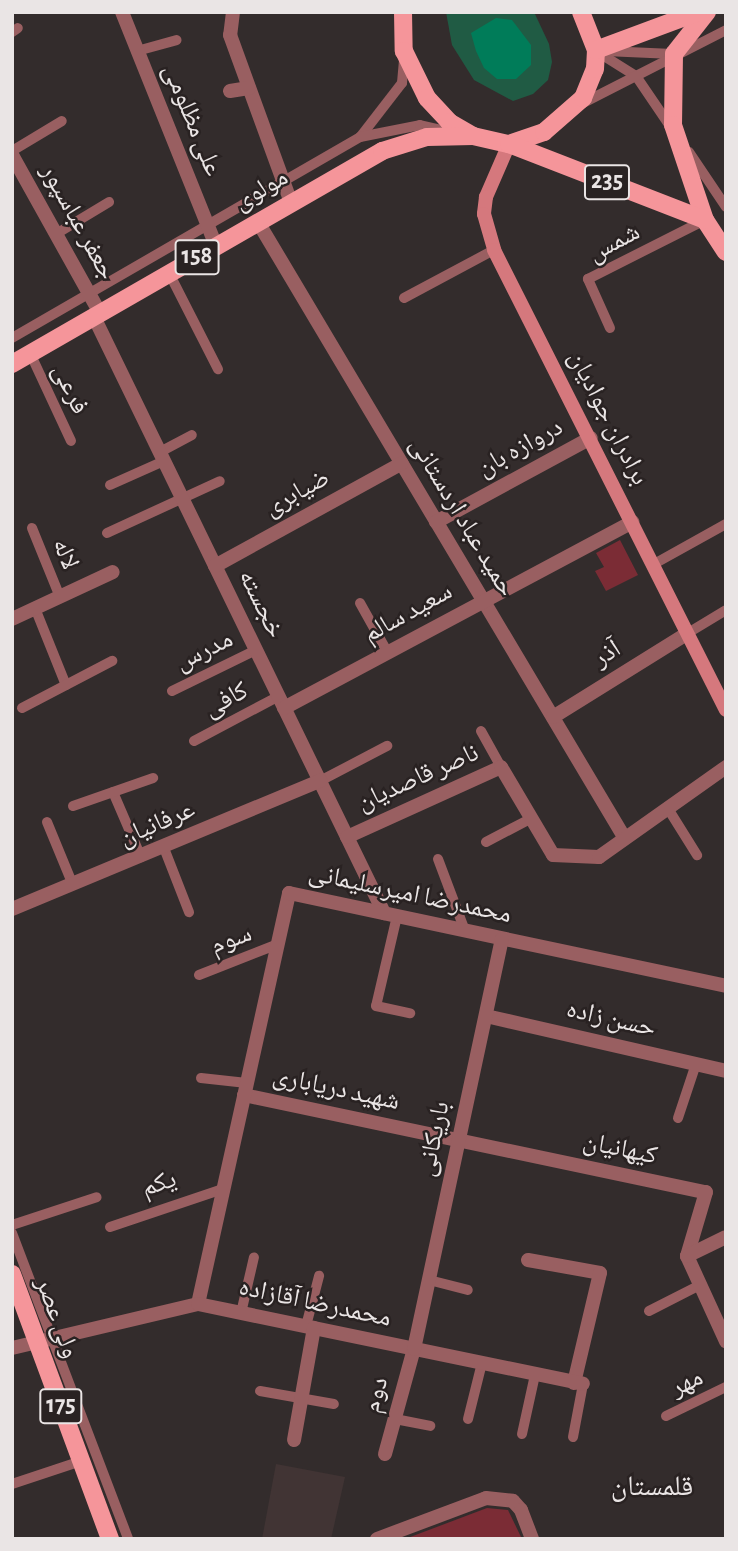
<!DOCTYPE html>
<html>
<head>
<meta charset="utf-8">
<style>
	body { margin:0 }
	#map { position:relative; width:738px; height:1551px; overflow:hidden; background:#332c2c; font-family:"Alegreya Sans","Noto Naskh Arabic",sans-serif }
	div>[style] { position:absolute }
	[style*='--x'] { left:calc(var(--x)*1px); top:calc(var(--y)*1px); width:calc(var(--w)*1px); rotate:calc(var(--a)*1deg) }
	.built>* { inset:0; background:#413434 }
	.green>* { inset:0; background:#205b44 }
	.water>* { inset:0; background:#007c59 }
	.building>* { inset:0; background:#7b2c35 }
	.lane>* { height:10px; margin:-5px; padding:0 5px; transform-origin:5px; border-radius:5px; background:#995f61 }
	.street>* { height:14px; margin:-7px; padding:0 7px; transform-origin:7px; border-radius:7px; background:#995f61 }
	.secondary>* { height:14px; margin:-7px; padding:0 7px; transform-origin:7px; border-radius:7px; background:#d5787d }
	.primary>* { height:18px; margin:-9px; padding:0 9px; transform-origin:9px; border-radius:9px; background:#f5959a }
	span { translate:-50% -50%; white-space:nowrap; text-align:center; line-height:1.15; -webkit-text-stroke:5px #292222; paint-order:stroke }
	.shield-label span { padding:2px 5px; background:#292222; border:2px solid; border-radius:5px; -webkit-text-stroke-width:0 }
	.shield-label { font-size:24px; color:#eae5e5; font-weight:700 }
	.street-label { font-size:26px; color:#eae5e5 }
	.neighbourhood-label { font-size:28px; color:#eae5e5 }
	.frame { position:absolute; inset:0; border:14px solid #eae5e5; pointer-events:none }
</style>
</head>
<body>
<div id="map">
	<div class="built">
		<i style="clip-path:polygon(276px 1464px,345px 1477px,331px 1539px,262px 1539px)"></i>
	</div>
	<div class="green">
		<i style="clip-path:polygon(446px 12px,534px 12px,549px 44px,552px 62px,548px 80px,533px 94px,513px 101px,474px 80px,452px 45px)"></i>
	</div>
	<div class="water">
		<i style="clip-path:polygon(496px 18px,512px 20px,531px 45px,531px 65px,516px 79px,497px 79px,484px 68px,476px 51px,471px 33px)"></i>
	</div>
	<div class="building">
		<i style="clip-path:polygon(620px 540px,638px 575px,606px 591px,595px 571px,604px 567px,596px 553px)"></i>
		<i style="clip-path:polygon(487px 1508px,508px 1510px,522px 1539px,405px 1539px)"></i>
	</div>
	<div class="lane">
		<i style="--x:12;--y:32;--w:7;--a:-34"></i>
		<i style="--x:137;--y:51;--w:41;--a:-15.4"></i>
		<i style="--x:596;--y:51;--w:47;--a:32"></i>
		<i style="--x:636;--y:76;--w:60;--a:55.8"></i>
		<i style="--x:605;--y:51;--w:68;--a:2.5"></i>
		<i style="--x:583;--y:103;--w:161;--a:-27"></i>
		<i style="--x:361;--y:136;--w:67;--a:-52.3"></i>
		<i style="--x:402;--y:83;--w:25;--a:-85"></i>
		<i style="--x:12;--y:151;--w:58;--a:-31"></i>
		<i style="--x:689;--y:152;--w:66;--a:56.1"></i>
		<i style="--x:56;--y:234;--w:62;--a:-31.1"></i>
		<i style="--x:169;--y:273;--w:108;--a:63"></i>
		<i style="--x:404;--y:298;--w:102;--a:-28.1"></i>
		<i style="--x:610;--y:328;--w:54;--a:-114.2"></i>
		<i style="--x:588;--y:279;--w:131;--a:-26.8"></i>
		<i style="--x:12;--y:338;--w:402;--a:-30"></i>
		<i style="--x:360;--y:137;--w:61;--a:-11.3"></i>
		<i style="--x:420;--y:125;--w:27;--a:13"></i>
		<i style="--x:30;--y:353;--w:97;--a:65"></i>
		<i style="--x:160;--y:452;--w:36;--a:-28"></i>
		<i style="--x:110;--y:485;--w:59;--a:-24"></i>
		<i style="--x:32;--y:528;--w:74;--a:67.9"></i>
		<i style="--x:107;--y:533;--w:124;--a:-24.7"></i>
		<i style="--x:654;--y:564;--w:82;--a:-29.1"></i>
		<i style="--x:360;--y:603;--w:57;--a:60.8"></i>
		<i style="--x:35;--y:608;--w:83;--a:68.1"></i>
		<i style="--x:688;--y:633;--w:44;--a:-31.2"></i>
		<i style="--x:172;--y:691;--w:93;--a:-26"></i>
		<i style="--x:22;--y:708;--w:102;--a:-27.6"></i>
		<i style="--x:481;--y:731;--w:41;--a:60.9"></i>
		<i style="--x:194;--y:741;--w:96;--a:-27.9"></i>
		<i style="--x:320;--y:781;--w:76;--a:-27.6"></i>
		<i style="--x:113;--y:792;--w:71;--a:66.7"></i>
		<i style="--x:73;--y:806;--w:85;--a:-19.3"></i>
		<i style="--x:667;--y:807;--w:57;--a:58"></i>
		<i style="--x:47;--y:822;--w:68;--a:67.6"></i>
		<i style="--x:486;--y:842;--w:50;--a:-27.6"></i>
		<i style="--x:164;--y:848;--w:69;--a:68.7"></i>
		<i style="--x:438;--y:859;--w:77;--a:69.4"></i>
		<i style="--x:397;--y:916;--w:92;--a:103.1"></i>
		<i style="--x:376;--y:1006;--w:35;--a:12"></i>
		<i style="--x:199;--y:975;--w:85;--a:-21.4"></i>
		<i style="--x:201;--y:1078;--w:46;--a:6.2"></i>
		<i style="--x:678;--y:1118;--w:57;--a:-71.6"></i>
		<i style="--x:12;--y:1225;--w:89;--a:-18.2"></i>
		<i style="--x:110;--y:1227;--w:119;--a:-18.6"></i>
		<i style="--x:12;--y:1233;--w:327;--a:69.2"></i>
		<i style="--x:429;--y:1280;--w:40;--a:14.4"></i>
		<i style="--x:649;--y:1311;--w:57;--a:-27"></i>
		<i style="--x:241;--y:1313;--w:57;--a:-76.9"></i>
		<i style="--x:306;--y:1326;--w:52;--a:-75.4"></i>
		<i style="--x:260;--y:1391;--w:75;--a:10"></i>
		<i style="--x:666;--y:1416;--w:67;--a:-25.8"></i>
		<i style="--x:395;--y:1419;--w:36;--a:11"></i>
		<i style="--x:468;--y:1419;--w:58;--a:-76"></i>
		<i style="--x:522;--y:1434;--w:60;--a:-77.6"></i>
		<i style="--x:573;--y:1437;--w:54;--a:-79.3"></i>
		<i style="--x:12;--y:1484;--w:73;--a:-18.4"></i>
	</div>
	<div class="street">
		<i style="--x:122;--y:12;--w:252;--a:68.1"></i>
		<i style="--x:233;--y:12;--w:23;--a:97"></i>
		<i style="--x:230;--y:35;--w:179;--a:70"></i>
		<i style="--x:230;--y:91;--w:19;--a:-9"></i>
		<i style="--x:12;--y:155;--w:181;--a:60.9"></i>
		<i style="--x:258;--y:222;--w:716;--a:59.24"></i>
		<i style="--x:94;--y:317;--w:663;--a:64.05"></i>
		<i style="--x:436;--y:522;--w:176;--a:-28.5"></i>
		<i style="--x:215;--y:566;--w:213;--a:-28.8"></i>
		<i style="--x:12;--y:619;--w:111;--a:-25"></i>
		<i style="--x:284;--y:708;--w:395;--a:-28.1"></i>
		<i style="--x:553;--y:717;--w:159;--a:-31.9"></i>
		<i style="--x:347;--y:837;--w:169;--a:-24.4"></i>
		<i style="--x:501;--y:767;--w:102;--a:59.4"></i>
		<i style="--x:553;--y:855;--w:46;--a:2.5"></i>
		<i style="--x:599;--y:857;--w:156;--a:-35.3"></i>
		<i style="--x:12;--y:909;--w:334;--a:-22.6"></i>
		<i style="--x:486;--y:1016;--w:246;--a:12.9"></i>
		<i style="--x:244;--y:1095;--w:472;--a:11.9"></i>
		<i style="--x:706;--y:1192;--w:67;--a:106.5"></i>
		<i style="--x:687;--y:1256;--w:94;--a:65.4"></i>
		<i style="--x:687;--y:1256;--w:43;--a:-26"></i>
		<i style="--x:528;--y:1260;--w:73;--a:10.2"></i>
		<i style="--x:600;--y:1273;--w:113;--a:103.3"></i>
		<i style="--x:198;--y:1304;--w:421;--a:-77.5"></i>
		<i style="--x:289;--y:893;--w:447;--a:12"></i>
		<i style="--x:12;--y:1348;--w:191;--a:-13.3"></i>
		<i style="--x:198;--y:1304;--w:393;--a:11.7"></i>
		<i style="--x:294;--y:1440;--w:114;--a:-79.9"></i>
		<i style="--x:385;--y:1454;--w:109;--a:-74.6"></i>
		<i style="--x:414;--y:1349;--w:419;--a:-77.9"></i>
		<i style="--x:377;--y:1539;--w:116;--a:-20.6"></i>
		<i style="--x:486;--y:1498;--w:27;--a:6"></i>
		<i style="--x:513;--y:1501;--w:12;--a:48"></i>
		<i style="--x:521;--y:1510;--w:31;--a:69"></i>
	</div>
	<div class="secondary">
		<i style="--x:509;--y:144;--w:58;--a:113.5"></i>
		<i style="--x:486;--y:197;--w:17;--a:97"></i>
		<i style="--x:484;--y:214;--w:37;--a:74"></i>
		<i style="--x:494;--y:250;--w:515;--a:63.24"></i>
	</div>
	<div class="primary">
		<i style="--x:403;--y:12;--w:39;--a:89"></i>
		<i style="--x:404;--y:51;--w:52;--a:63.9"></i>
		<i style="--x:427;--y:98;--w:33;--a:47"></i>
		<i style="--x:449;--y:122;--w:28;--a:30"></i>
		<i style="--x:473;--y:136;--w:37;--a:13"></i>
		<i style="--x:509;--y:144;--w:37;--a:-19"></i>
		<i style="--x:544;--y:132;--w:52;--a:-41.1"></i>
		<i style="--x:583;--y:98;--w:31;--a:-68"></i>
		<i style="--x:595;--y:69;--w:19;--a:-87"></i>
		<i style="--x:596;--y:50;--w:41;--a:-111.5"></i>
		<i style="--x:707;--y:12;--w:53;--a:128.2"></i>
		<i style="--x:674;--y:54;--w:71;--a:90.8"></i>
		<i style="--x:673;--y:125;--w:100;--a:71.4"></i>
		<i style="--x:705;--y:220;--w:38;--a:57"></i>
		<i style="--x:596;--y:50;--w:109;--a:-20.4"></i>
		<i style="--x:509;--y:144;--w:210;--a:21.2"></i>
		<i style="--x:12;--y:364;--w:427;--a:-29.9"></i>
		<i style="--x:382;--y:151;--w:47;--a:-17.3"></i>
		<i style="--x:427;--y:137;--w:46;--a:-1.2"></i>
		<i style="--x:12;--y:1274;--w:283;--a:69.7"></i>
	</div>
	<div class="shield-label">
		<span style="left:607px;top:182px">235</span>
		<span style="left:197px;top:257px">158</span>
		<span style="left:61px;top:1406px">175</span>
	</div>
	<div class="street-label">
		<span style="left:192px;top:120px;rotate:68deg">علی مظلومی</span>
		<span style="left:261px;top:190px;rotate:-30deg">مولوی</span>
		<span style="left:78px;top:222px;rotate:61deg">جعفر عباسپور</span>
		<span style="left:614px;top:243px;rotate:-28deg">شمس</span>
		<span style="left:70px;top:389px;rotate:65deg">فرعی</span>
		<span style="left:608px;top:418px;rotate:63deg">برادران جوادیان</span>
		<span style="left:520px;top:448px;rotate:-29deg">دروازه بان</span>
		<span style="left:297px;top:493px;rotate:-29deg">ضیابری</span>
		<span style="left:462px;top:517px;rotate:59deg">حمید عباد اردستانی</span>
		<span style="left:65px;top:554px;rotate:68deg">لاله</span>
		<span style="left:261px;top:604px;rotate:64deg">خجسته</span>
		<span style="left:408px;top:613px;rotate:-29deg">سعید سالم</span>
		<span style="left:204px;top:651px;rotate:-26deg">مدرس</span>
		<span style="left:607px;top:654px;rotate:-32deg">آذر</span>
		<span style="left:226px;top:700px;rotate:-28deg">کافی</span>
		<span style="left:418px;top:778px;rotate:-24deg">ناصر قاصدیان</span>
		<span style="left:157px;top:824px;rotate:-23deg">عرفانیان</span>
		<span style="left:410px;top:894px;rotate:12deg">محمدرضا امیرسلیمانی</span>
		<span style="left:231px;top:940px;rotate:-21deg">سوم</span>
		<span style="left:611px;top:1019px;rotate:13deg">حسن زاده</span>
		<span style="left:336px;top:1089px;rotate:12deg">شهید دریاباری</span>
		<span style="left:434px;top:1139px;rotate:-78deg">باریکانی</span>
		<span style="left:620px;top:1149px;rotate:12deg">کیهانیان</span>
		<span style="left:159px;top:1184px;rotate:-18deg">یکم</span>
		<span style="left:315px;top:1303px;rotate:12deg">محمدرضا آقازاده</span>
		<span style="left:57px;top:1318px;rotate:70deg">ولی عصر</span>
		<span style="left:687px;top:1383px;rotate:-25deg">مهر</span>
		<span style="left:376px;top:1395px;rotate:-75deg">دوم</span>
	</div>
	<div class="neighbourhood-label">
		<span style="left:652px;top:1487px">قلمستان</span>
	</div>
	<div class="frame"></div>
</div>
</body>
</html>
